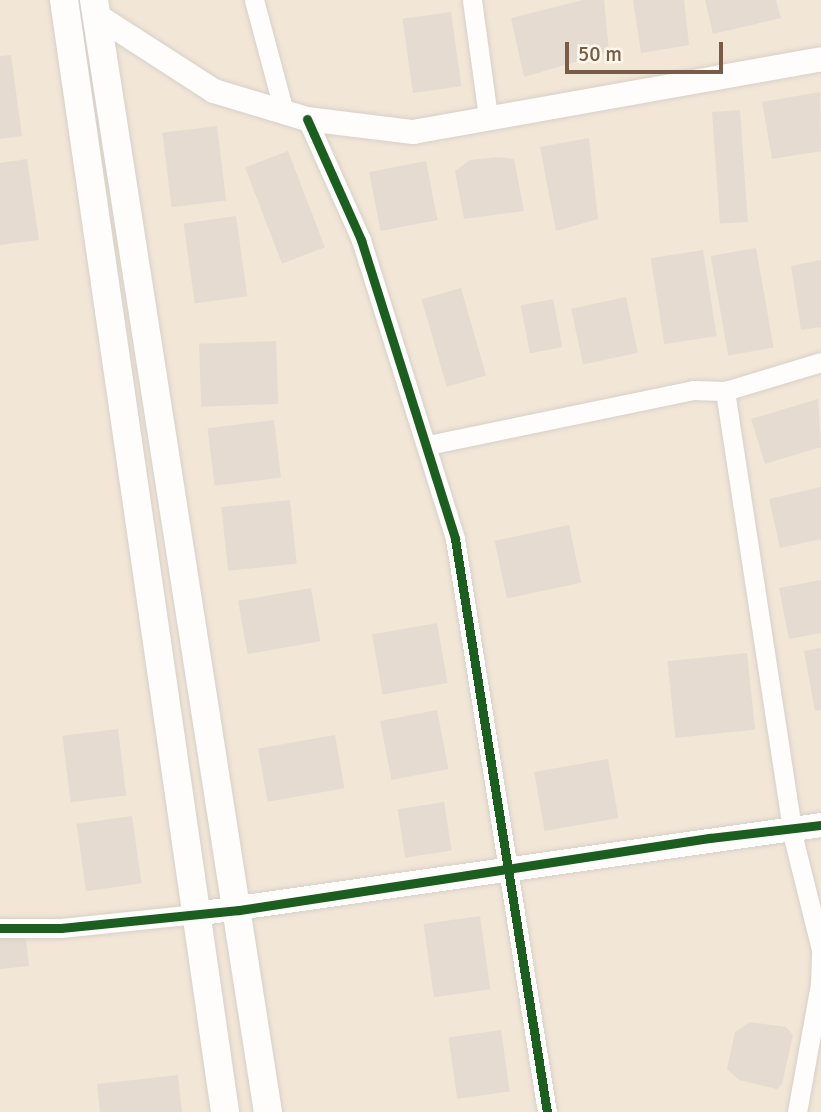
<!DOCTYPE html>
<html>
<head>
<meta charset="utf-8">
<style>
	body { margin:0 }
	#map { position:relative; width:821px; height:1112px; overflow:hidden; background:#f8f3ea; font-family:Signika,sans-serif }
	div>[style] { position:absolute }
	[style*='--x'] { left:calc(var(--x)*1px); top:calc(var(--y)*1px); width:calc(var(--w)*1px); rotate:calc(var(--a)*1deg) }
	.residential>* { inset:0; background:#f2e6d7; transform-origin:0 0 }
	.building>* { inset:0; background:#e5dbd1; transform-origin:0 0 }
	.roads { filter:drop-shadow(0 0 2px #d7d0c8) drop-shadow(0 0 2px #d7d0c8) }
	.minor>* { height:19px; margin:-9.5px; padding:0 9.5px; transform-origin:9.5px; border-radius:9.5px; background:#fefdfc }
	.tertiary>* { height:24px; margin:-12px; padding:0 12px; transform-origin:12px; border-radius:12px; background:#fefdfc }
	.secondary>* { height:28px; margin:-14px; padding:0 14px; transform-origin:14px; border-radius:14px; background:#fefdfc }
	.cycleway>* { height:9px; margin:-4.5px; padding:0 4.5px; transform-origin:4.5px; border-radius:4.5px; background:#1b5e20 }
	span { translate:-50% -50%; white-space:nowrap; text-align:center; line-height:1.15; -webkit-text-stroke:7px #fff8ec; paint-order:stroke }
	.scale { position:absolute; left:565px; top:42px; width:158px; height:32px; box-sizing:border-box; border:4px solid #795b47; border-top:0; padding-left:9px; font-size:21px; line-height:24px; white-space:nowrap; color:#795b47; -webkit-text-stroke:5px #fff8ec; paint-order:stroke }
</style>
</head>
<body>
<div id="map">
	<div class="residential">
		<i style="left:0;top:0;width:821px;height:1112px"></i>
	</div>
	<div class="building">
		<i style="clip-path:polygon(583px 0,604px 0,609px 52px,524px 77px,511px 18px)"></i>
		<i style="clip-path:polygon(633px 0,684px 0,689px 45px,641px 53px)"></i>
		<i style="clip-path:polygon(705px 0,776px 0,781px 18px,713px 34px)"></i>
		<i style="left:451px;top:12px;width:75px;height:49px;rotate:82deg"></i>
		<i style="clip-path:polygon(11px 55px,22px 136px,0 139px,0 56px)"></i>
		<i style="clip-path:polygon(820px 92px,821px 151px,772px 159px,762px 102px)"></i>
		<i style="left:740px;top:110px;width:112px;height:28px;rotate:86deg"></i>
		<i style="left:217px;top:126px;width:75px;height:55px;rotate:83deg"></i>
		<i style="clip-path:polygon(589px 138px,598px 219px,556px 231px,540px 147px)"></i>
		<i style="left:288px;top:151px;width:103px;height:46px;rotate:69deg"></i>
		<i style="clip-path:polygon(499px 157px,514px 159px,524px 211px,464px 219px,455px 171px,470px 160px)"></i>
		<i style="clip-path:polygon(27px 159px,39px 240px,0 245px,0 163px)"></i>
		<i style="left:426px;top:161px;width:60px;height:58px;rotate:79deg"></i>
		<i style="left:236px;top:216px;width:81px;height:53px;rotate:82deg"></i>
		<i style="left:756px;top:248px;width:101px;height:46px;rotate:80deg"></i>
		<i style="left:703px;top:250px;width:87px;height:53px;rotate:81deg"></i>
		<i style="clip-path:polygon(821px 260px,821px 327px,801px 330px,791px 266px)"></i>
		<i style="left:461px;top:288px;width:91px;height:41px;rotate:74deg"></i>
		<i style="left:626px;top:297px;width:57px;height:56px;rotate:78deg"></i>
		<i style="left:553px;top:299px;width:49px;height:33px;rotate:79deg"></i>
		<i style="left:276px;top:341px;width:63px;height:77px;rotate:88deg"></i>
		<i style="clip-path:polygon(818px 399px,821px 447px,765px 464px,751px 419px)"></i>
		<i style="left:274px;top:420px;width:58px;height:67px;rotate:83deg"></i>
		<i style="clip-path:polygon(821px 487px,821px 539px,780px 548px,769px 499px)"></i>
		<i style="left:290px;top:500px;width:64px;height:69px;rotate:84deg"></i>
		<i style="left:569px;top:525px;width:59px;height:76px;rotate:78deg"></i>
		<i style="clip-path:polygon(821px 580px,821px 633px,789px 639px,779px 588px)"></i>
		<i style="left:311px;top:588px;width:54px;height:74px;rotate:80deg"></i>
		<i style="left:437px;top:623px;width:61px;height:66px;rotate:80deg"></i>
		<i style="clip-path:polygon(821px 648px,821px 710px,815px 711px,804px 651px)"></i>
		<i style="left:747px;top:653px;width:77px;height:80px;rotate:84deg"></i>
		<i style="left:437px;top:710px;width:60px;height:58px;rotate:79deg"></i>
		<i style="left:118px;top:729px;width:67px;height:56px;rotate:83deg"></i>
		<i style="left:335px;top:735px;width:54px;height:78px;rotate:80deg"></i>
		<i style="left:608px;top:759px;width:60px;height:75px;rotate:80deg"></i>
		<i style="left:444px;top:802px;width:49px;height:47px;rotate:81deg"></i>
		<i style="left:132px;top:816px;width:68px;height:56px;rotate:82deg"></i>
		<i style="left:480px;top:916px;width:74px;height:57px;rotate:82deg"></i>
		<i style="clip-path:polygon(25px 931px,29px 966px,0 969px,0 933px)"></i>
		<i style="clip-path:polygon(750px 1022px,786px 1027px,793px 1035px,782px 1084px,777px 1089px,739px 1080px,727px 1069px,735px 1032px)"></i>
		<i style="left:501px;top:1030px;width:62px;height:53px;rotate:82deg"></i>
		<i style="clip-path:polygon(178px 1075px,182px 1112px,100px 1112px,97px 1084px)"></i>
	</div>
	<div class="roads">
		<div class="minor">
			<i style="--x:254;--y:0;--w:116;--a:75"></i>
			<i style="--x:472;--y:0;--w:118;--a:82.2"></i>
			<i style="--x:307;--y:119;--w:133;--a:65.9"></i>
			<i style="--x:361;--y:240;--w:313;--a:72.5"></i>
			<i style="--x:455;--y:539;--w:580;--a:80.88"></i>
			<i style="--x:725;--y:391;--w:451;--a:81.3"></i>
			<i style="--x:793;--y:837;--w:115;--a:76"></i>
			<i style="--x:428;--y:445;--w:271;--a:-11.7"></i>
			<i style="--x:693;--y:390;--w:32;--a:2"></i>
			<i style="--x:725;--y:391;--w:100;--a:-16.8"></i>
			<i style="--x:0;--y:928;--w:61;--a:0"></i>
			<i style="--x:61;--y:928;--w:136;--a:-5.9"></i>
			<i style="--x:797;--y:1112;--w:130;--a:-79.8"></i>
			<i style="--x:820;--y:984;--w:33;--a:-88"></i>
		</div>
		<div class="tertiary">
			<i style="--x:96;--y:15;--w:140;--a:32.8"></i>
			<i style="--x:214;--y:91;--w:97;--a:16.8"></i>
			<i style="--x:307;--y:119;--w:107;--a:7"></i>
			<i style="--x:413;--y:132;--w:414;--a:-10.1"></i>
			<i style="--x:196;--y:914;--w:631;--a:-8.1"></i>
		</div>
		<div class="secondary">
			<i style="--x:64;--y:0;--w:1124;--a:81.76"></i>
			<i style="--x:94;--y:0;--w:1126;--a:81.11"></i>
		</div>
	</div>
	<div class="cycleway">
		<i style="--x:307;--y:119;--w:133;--a:65.9"></i>
		<i style="--x:361;--y:240;--w:313;--a:72.5"></i>
		<i style="--x:455;--y:539;--w:580;--a:80.88"></i>
		<i style="--x:0;--y:928;--w:61;--a:0"></i>
		<i style="--x:61;--y:928;--w:179;--a:-5.8"></i>
		<i style="--x:239;--y:910;--w:476;--a:-8.7"></i>
		<i style="--x:710;--y:838;--w:112;--a:-6.7"></i>
	</div>
	<div class="scale">50 m</div>
</div>
</body>
</html>
